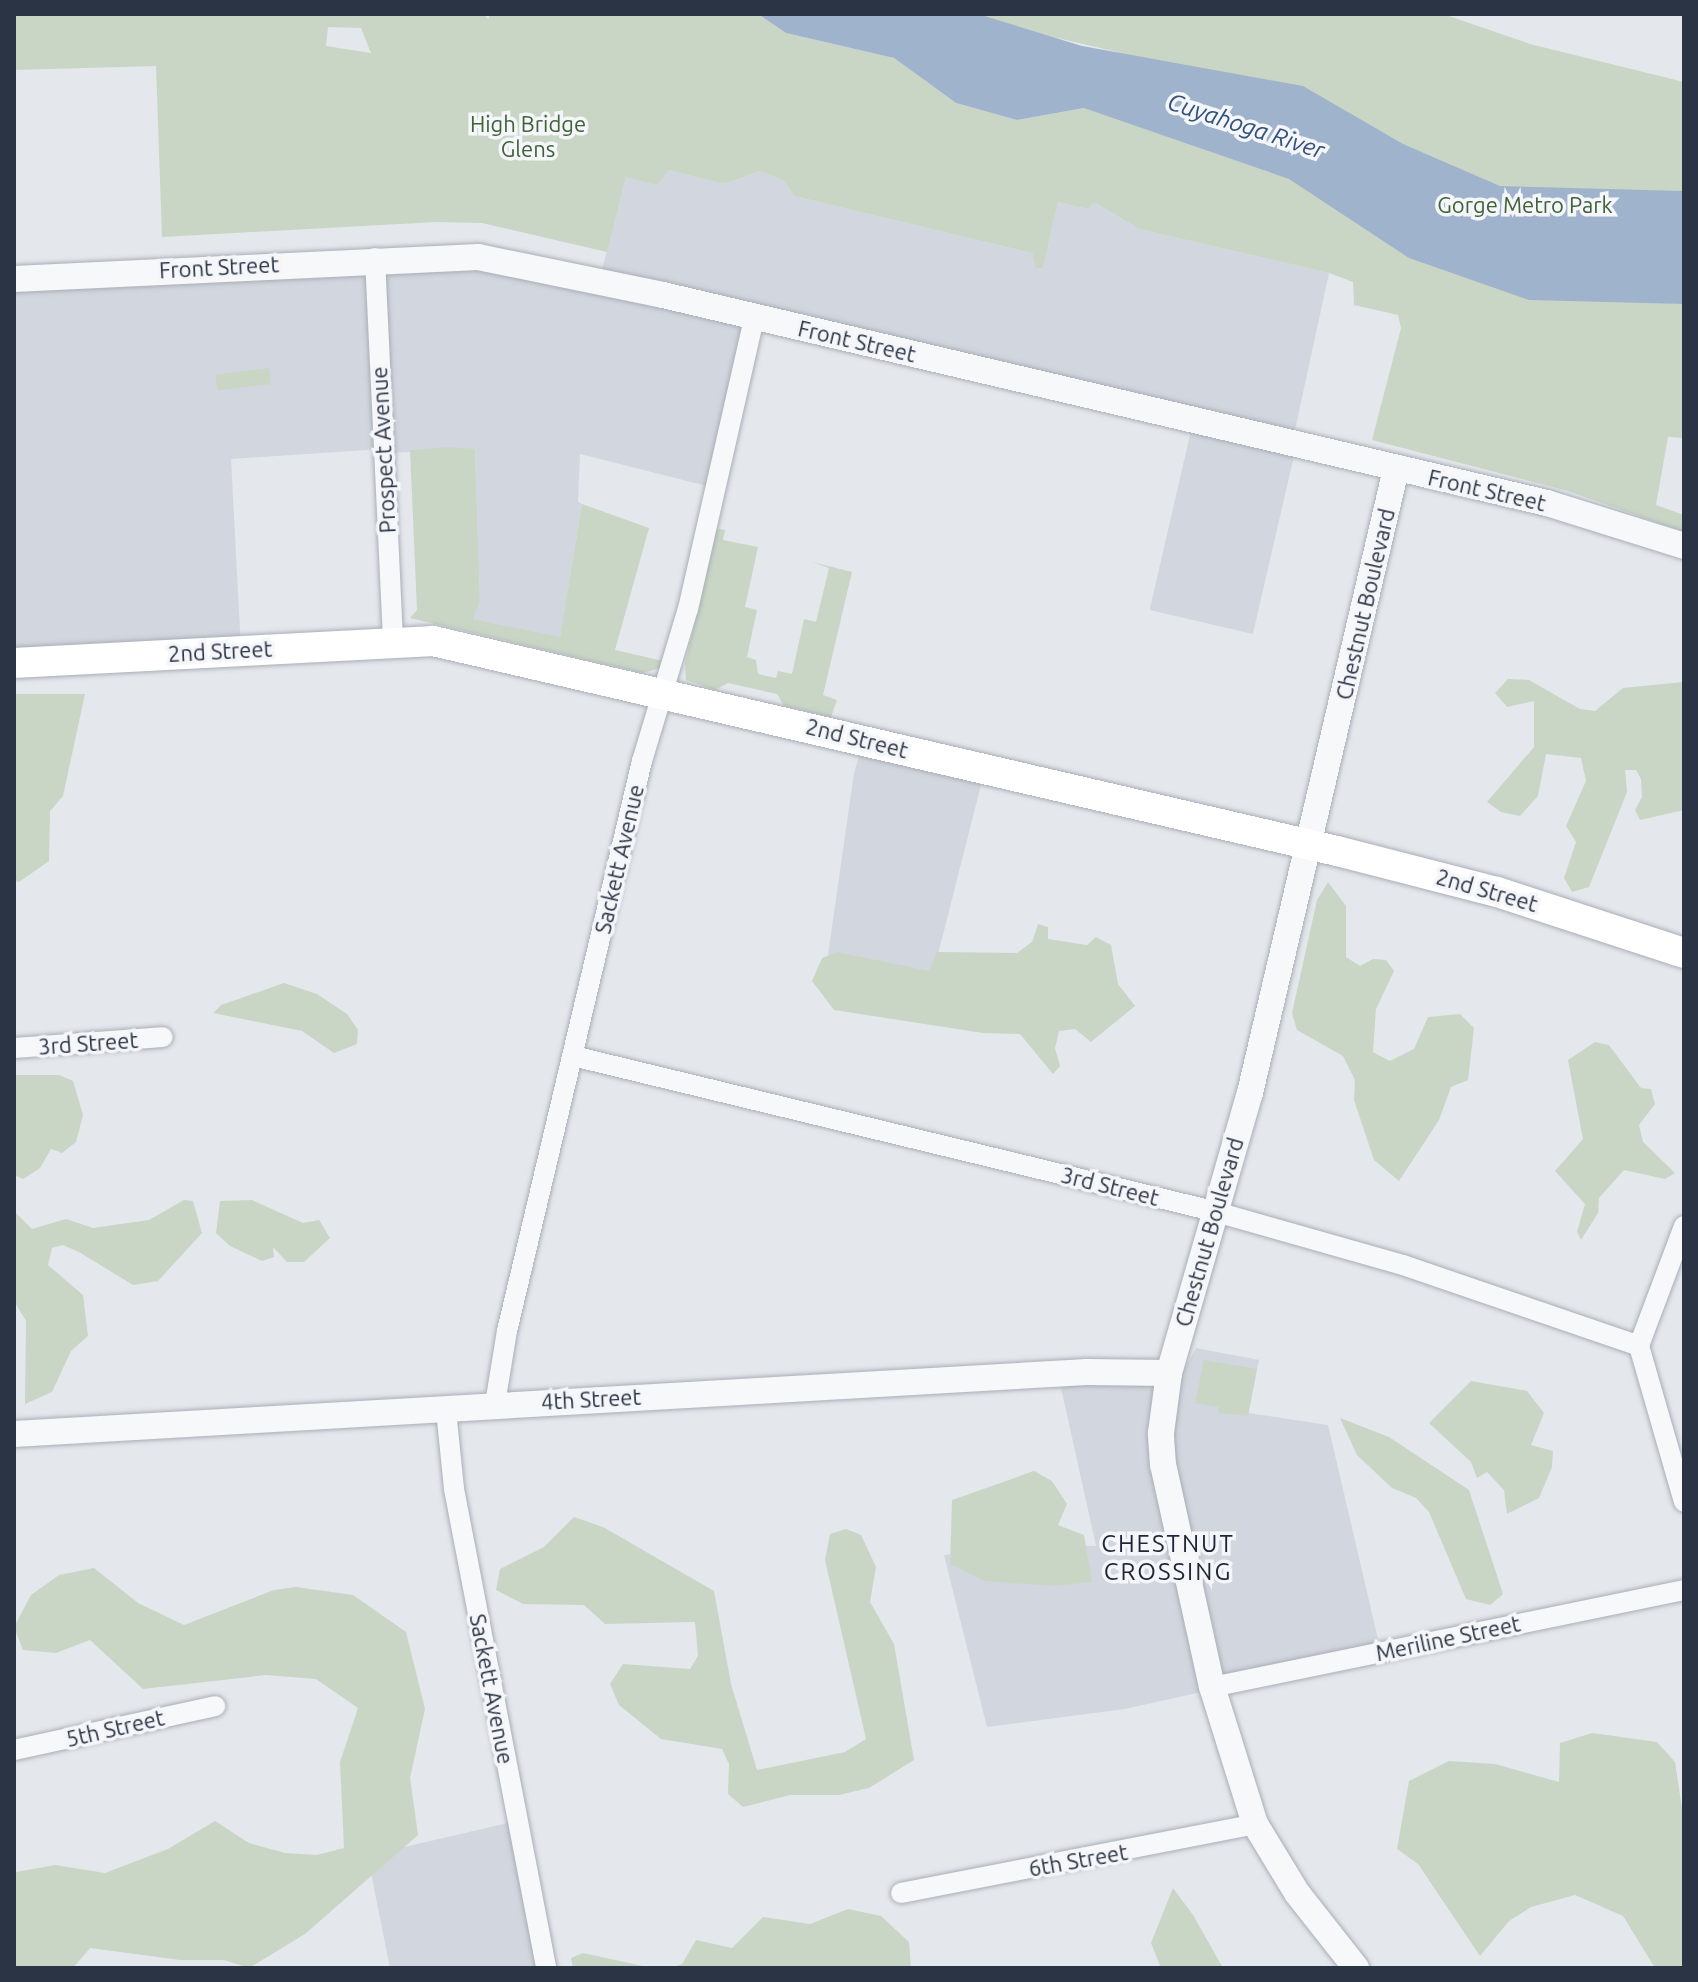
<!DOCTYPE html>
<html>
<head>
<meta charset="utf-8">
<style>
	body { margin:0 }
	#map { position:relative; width:1698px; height:1982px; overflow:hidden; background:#e4e7ec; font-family:Ubuntu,sans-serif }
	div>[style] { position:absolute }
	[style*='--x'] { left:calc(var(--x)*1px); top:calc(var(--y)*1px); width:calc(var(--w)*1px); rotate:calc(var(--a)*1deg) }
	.built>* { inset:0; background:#d2d6de; transform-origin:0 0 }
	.green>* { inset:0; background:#c9d6c5; transform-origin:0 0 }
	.water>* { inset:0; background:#9fb4cc }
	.roads { filter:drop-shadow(0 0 2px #a9aeb7) drop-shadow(0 0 2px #a9aeb7) }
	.minor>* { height:20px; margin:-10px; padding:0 10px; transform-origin:10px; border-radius:10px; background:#f7f8fa }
	.tertiary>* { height:26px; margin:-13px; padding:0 13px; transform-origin:13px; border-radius:13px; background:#f7f8fa }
	.secondary>* { height:30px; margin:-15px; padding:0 15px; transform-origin:15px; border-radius:15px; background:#fff }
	span { translate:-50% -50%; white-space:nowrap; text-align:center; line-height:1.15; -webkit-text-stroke:7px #f4f6f9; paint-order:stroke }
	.park-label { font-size:22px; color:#3f6138 }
	.street-label { font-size:22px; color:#2b3445 }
	.water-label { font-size:24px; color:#34527a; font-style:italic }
	.neighbourhood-label { font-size:24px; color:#1d2536; letter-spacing:2px }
	.frame { position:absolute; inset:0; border:16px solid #2b3445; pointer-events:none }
</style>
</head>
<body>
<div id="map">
	<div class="built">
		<i style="clip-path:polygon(669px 170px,724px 184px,760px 171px,784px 181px,794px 196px,1032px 253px,1037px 268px,1043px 268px,1058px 202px,1088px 209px,1094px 202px,1139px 229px,1329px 273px,1293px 439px,600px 278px,626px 177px)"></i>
		<i style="clip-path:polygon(375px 258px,382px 449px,231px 459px,241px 650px,14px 663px,14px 279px)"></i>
		<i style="clip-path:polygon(456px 260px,749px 321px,711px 487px,580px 454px,578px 502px,582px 504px,560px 638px,473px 619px,480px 600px,475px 449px,386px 453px,378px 262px)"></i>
		<i style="left:1193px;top:422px;width:106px;height:193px;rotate:13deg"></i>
		<i style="clip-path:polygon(864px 740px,985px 769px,932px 978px,828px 955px,854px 773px)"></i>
		<i style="clip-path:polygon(1196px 1348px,1259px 1360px,1248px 1413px,1328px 1425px,1381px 1652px,1125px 1709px,987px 1727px,944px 1555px,1034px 1545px,1096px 1546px,1058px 1374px,1182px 1373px)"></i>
		<i style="clip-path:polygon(517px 1821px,546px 1968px,390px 1968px,370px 1868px,383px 1852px)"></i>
	</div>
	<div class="green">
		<i style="clip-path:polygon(evenodd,14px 14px,483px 14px,488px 19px,490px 14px,758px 14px,786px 33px,894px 58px,956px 103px,1017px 120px,1084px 108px,1117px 52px,1002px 25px,978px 14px,1443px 14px,1530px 44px,1684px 82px,1684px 438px,1668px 437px,1656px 505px,1684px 515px,1684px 532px,1568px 491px,1372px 440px,1401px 328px,1398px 315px,1354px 305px,1353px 282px,1329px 273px,1139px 229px,1094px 202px,1088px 209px,1058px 202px,1043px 268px,1036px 268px,1032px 253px,794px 196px,784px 181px,760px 171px,724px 184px,669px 170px,657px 185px,626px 177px,607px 252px,482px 223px,436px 222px,162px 237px,156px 66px,14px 70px,14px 14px,328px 27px,361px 28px,371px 53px,326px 46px,328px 27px)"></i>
		<i style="left:269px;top:368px;width:16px;height:54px;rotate:83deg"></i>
		<i style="clip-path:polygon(450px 447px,475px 449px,480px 601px,473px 619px,560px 637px,582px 504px,649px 528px,615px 650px,663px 661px,660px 668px,643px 673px,410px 618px,417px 610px,410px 450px)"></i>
		<i style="clip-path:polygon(717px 529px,725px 530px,723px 540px,758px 547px,745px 607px,757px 610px,747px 657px,756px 660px,758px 674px,776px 678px,778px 671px,792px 674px,804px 619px,816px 622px,829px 568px,812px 562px,852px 572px,823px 695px,837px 700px,831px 717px,784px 706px,777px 694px,728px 683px,715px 690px,686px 680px,685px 664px)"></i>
		<i style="clip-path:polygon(1508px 679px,1529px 680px,1580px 709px,1595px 711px,1623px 688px,1684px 682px,1684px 810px,1640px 820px,1635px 810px,1642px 797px,1641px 779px,1636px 770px,1625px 770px,1627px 792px,1589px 887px,1572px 892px,1564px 878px,1576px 842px,1566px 826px,1586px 781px,1581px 758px,1546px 754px,1538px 796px,1520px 816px,1501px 812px,1487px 802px,1534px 747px,1534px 701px,1507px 707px,1495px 693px)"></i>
		<i style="clip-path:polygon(14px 694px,85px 694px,63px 796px,50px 811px,49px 861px,19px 882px,14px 881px)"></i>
		<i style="clip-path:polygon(1328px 882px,1346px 906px,1346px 957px,1360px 966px,1373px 959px,1386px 960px,1394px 971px,1376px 1009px,1373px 1052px,1390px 1061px,1414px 1049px,1428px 1017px,1460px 1014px,1474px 1028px,1468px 1080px,1451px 1087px,1439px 1120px,1399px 1181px,1374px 1160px,1354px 1100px,1355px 1080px,1343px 1056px,1297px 1030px,1292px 1013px,1317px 900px)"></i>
		<i style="clip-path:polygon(1038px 924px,1048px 927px,1048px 939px,1087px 945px,1096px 937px,1111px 945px,1118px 984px,1135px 1006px,1091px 1042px,1075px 1029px,1059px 1031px,1055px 1048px,1060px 1066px,1053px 1074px,1020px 1034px,983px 1033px,834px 1010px,812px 981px,822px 958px,837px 952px,929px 971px,937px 952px,1017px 953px,1032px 942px)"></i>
		<i style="clip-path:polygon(284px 983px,317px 994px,347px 1014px,358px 1030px,357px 1044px,334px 1053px,302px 1031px,213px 1013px,221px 1005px)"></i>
		<i style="clip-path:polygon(1595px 1042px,1609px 1045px,1641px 1088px,1651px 1089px,1655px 1104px,1639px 1125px,1643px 1142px,1675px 1173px,1665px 1179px,1624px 1170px,1599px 1198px,1598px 1213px,1581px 1240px,1577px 1232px,1585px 1204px,1555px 1171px,1583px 1139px,1568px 1060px)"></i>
		<i style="clip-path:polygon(14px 1075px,59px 1075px,73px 1081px,83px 1115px,76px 1142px,62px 1153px,51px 1149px,40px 1168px,23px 1179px,14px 1175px)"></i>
		<i style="clip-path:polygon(184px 1200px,193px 1201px,202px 1233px,158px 1281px,133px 1285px,79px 1252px,63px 1245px,52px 1248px,48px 1265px,83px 1295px,88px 1336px,71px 1351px,52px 1392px,25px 1404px,26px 1321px,14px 1301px,14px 1211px,32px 1229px,66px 1219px,93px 1228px,149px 1220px)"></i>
		<i style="clip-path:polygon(252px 1200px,303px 1223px,319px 1220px,330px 1238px,304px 1262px,287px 1262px,273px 1247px,274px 1257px,262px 1261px,230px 1246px,216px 1233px,220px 1201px)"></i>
		<i style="clip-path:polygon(1204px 1360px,1257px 1369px,1248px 1416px,1218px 1413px,1219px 1407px,1195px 1403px)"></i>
		<i style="clip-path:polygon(1471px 1381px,1527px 1391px,1544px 1413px,1531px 1445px,1553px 1451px,1552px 1467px,1539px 1498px,1507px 1514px,1504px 1490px,1487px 1472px,1477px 1478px,1471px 1462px,1429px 1423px)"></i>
		<i style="clip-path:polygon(1340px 1418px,1389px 1437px,1469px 1490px,1503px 1594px,1490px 1605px,1466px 1599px,1429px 1512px,1416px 1498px,1392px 1488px,1357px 1455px)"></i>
		<i style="clip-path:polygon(1034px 1471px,1052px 1481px,1067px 1504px,1058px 1525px,1084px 1535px,1092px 1582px,1053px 1586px,985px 1581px,950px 1564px,952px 1500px)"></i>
		<i style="clip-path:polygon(574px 1517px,603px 1527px,714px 1591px,731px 1684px,757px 1770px,845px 1752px,866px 1739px,825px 1560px,830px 1534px,846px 1529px,861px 1535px,876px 1567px,870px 1602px,894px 1644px,914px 1760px,869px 1788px,839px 1795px,790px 1795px,743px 1807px,728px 1794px,729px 1764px,722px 1749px,661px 1739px,619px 1705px,610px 1684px,623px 1664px,690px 1669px,698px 1656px,695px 1622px,605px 1624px,584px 1605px,523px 1604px,496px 1590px,500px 1569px,544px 1547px)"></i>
		<i style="clip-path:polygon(94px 1568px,138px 1603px,184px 1625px,274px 1590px,296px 1587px,353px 1595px,406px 1632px,425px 1709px,410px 1778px,418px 1835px,305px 1934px,249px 1968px,224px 1960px,180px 1960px,90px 1948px,73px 1968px,14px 1968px,16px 1872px,55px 1865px,105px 1873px,168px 1849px,215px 1821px,249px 1843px,285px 1853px,317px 1855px,344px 1848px,340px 1762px,358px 1708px,316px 1679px,266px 1675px,143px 1689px,90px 1640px,56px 1653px,23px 1650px,14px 1627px,31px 1595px,59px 1575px)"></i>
		<i style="clip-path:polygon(1592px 1733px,1657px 1742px,1675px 1762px,1684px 1822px,1684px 1968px,1655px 1968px,1623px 1916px,1575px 1895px,1531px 1907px,1509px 1921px,1480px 1956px,1418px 1864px,1397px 1849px,1409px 1781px,1449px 1761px,1495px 1764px,1559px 1782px,1560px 1743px)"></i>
		<i style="clip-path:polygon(1173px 1888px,1193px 1915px,1223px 1968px,1161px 1968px,1151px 1943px)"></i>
		<i style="clip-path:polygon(848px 1909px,881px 1916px,909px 1942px,911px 1968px,671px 1968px,682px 1964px,696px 1940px,732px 1948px,763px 1917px,810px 1924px)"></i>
		<i style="clip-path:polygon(583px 1953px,643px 1966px,645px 1968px,573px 1968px,571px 1958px)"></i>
	</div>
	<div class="water">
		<i style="clip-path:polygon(758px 14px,978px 14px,1082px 46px,1303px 86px,1403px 144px,1500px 186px,1684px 191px,1684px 304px,1529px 300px,1409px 258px,1289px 179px,1084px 108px,1017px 120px,956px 103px,894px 58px,786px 33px)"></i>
	</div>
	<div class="roads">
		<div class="minor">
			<i style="--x:375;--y:258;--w:385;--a:87.3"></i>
			<i style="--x:14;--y:1048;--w:149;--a:-4.2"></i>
			<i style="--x:573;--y:1056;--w:659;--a:13.61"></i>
			<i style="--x:1213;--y:1211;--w:198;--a:15.9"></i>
			<i style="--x:1403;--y:1265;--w:250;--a:18.9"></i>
			<i style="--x:1684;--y:1226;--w:128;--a:110.6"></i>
			<i style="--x:1639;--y:1346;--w:162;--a:73.9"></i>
			<i style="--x:495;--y:1404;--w:74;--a:-80.7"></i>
			<i style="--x:507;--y:1331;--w:586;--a:-76.68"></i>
			<i style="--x:642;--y:761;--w:159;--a:-73.2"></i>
			<i style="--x:688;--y:609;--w:298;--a:-77.2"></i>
			<i style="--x:446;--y:1410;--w:79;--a:84.2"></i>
			<i style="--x:454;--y:1489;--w:488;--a:79.1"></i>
			<i style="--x:1212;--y:1687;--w:482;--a:-11.6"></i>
			<i style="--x:14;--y:1750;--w:206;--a:-12.3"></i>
			<i style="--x:901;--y:1893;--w:361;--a:-11"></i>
		</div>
		<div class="tertiary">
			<i style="--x:14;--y:279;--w:465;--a:-2.7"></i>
			<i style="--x:478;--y:257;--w:189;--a:11.6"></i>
			<i style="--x:663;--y:295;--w:908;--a:13.24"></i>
			<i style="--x:1547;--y:503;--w:144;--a:17.4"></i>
			<i style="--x:14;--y:1434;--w:1075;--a:-3.31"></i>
			<i style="--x:1087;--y:1372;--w:82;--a:0.7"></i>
			<i style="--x:1356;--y:1968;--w:95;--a:-128.2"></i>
			<i style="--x:1297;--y:1893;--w:81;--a:-121.3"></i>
			<i style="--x:1255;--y:1824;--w:144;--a:-107.4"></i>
			<i style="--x:1212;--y:1687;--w:227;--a:-102.4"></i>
			<i style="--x:1163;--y:1465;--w:32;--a:-94"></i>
			<i style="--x:1161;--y:1433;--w:61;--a:-82.4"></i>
			<i style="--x:1169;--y:1373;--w:291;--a:-73.9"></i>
			<i style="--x:1250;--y:1093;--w:641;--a:-76.83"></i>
		</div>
		<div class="secondary">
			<i style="--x:14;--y:663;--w:420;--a:-3"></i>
			<i style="--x:433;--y:641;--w:928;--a:13.08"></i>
			<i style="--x:1337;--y:851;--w:165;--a:14.4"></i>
			<i style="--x:1497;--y:892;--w:197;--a:18.1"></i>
		</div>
	</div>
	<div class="park-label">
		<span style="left:528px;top:136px">High Bridge<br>Glens</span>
		<span style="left:1525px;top:205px">Gorge Metro Park</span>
	</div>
	<div class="street-label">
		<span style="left:219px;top:267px;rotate:-3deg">Front Street</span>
		<span style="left:857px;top:341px;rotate:13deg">Front Street</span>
		<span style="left:383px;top:450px;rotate:-93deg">Prospect Avenue</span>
		<span style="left:1487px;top:490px;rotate:13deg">Front Street</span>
		<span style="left:1365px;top:604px;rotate:-77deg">Chestnut Boulevard</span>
		<span style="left:220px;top:651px;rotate:-3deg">2nd Street</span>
		<span style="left:857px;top:738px;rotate:14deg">2nd Street</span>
		<span style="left:619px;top:859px;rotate:-77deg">Sackett Avenue</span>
		<span style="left:1487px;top:890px;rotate:16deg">2nd Street</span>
		<span style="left:88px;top:1043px;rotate:-4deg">3rd Street</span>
		<span style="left:1110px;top:1186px;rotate:14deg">3rd Street</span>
		<span style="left:1209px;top:1232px;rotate:-74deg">Chestnut Boulevard</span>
		<span style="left:591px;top:1399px;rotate:-3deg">4th Street</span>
		<span style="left:1448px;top:1638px;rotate:-12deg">Meriline Street</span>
		<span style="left:492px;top:1689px;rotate:79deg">Sackett Avenue</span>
		<span style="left:115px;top:1728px;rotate:-13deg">5th Street</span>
		<span style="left:1078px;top:1860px;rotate:-10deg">6th Street</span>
	</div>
	<div class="water-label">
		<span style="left:1246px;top:126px;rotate:18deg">Cuyahoga River</span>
	</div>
	<div class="neighbourhood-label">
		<span style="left:1168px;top:1558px">CHESTNUT<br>CROSSING</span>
	</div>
	<div class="frame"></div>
</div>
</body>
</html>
